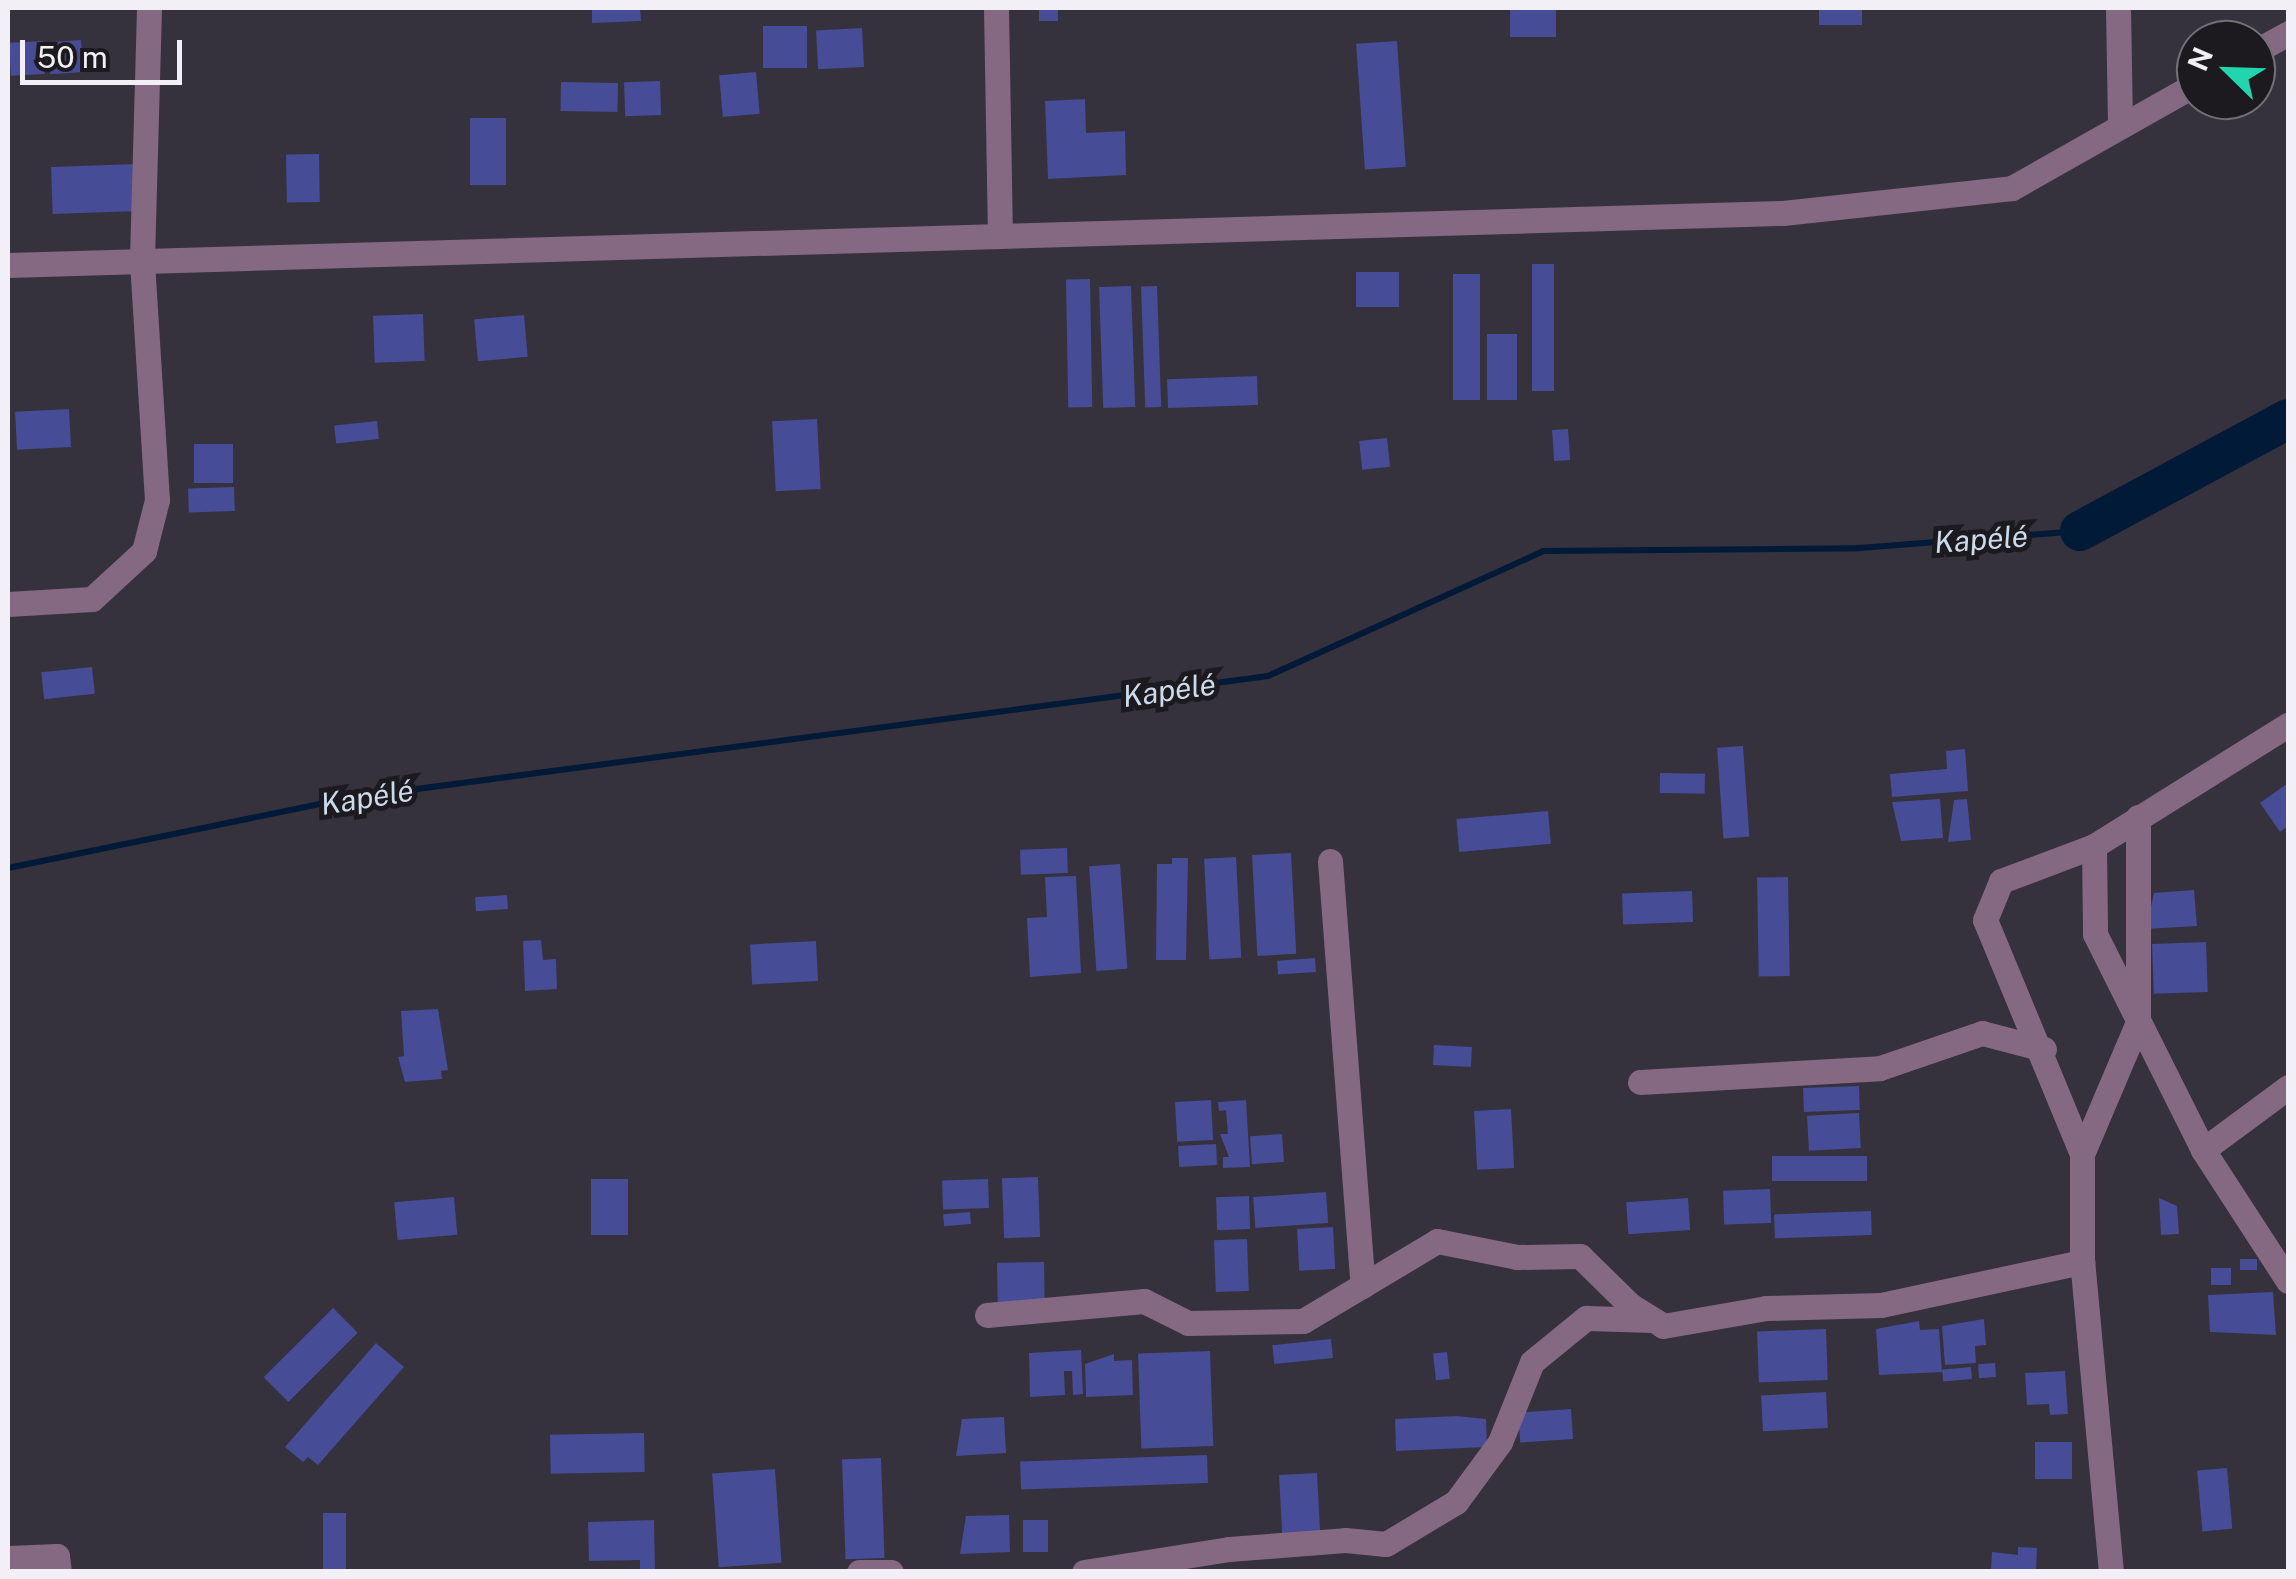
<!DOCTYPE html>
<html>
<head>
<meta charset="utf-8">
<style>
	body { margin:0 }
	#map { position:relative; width:2296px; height:1579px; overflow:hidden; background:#35313d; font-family:"Public Sans",sans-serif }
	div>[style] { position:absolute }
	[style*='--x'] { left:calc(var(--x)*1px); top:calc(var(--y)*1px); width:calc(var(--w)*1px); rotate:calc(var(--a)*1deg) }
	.stream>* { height:6px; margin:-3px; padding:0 3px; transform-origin:3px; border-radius:3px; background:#001a38 }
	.river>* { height:40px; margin:-20px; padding:0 20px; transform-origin:20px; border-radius:20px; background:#001a38 }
	.building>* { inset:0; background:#464c95; transform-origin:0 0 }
	.minor>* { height:25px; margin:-12.5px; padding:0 12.5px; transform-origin:12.5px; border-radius:12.5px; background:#856983 }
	span { translate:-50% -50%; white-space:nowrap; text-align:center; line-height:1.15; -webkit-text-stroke:10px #1c1a1f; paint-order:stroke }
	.water-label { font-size:30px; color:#cbdbec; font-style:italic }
	.frame { position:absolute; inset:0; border:10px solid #f2eff7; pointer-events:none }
	.north { position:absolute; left:2176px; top:20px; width:100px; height:100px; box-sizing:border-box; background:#1c1a1f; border:2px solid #726f75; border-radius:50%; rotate:293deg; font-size:28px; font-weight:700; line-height:40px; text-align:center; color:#f2eff7 }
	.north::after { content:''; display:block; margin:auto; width:35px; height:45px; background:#22d5af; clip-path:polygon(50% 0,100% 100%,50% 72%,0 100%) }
	.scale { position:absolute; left:20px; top:40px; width:162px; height:45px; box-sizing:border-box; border:5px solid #f2eff7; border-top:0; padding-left:12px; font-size:30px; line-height:35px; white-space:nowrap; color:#f2eff7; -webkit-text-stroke:8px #1c1a1f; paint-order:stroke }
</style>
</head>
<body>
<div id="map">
	<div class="stream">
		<i style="--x:8;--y:868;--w:348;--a:-11.6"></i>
		<i style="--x:349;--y:798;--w:927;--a:-7.56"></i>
		<i style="--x:1268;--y:676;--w:302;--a:-24.4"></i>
		<i style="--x:1543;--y:551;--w:316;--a:-0.5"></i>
		<i style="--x:1859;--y:548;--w:222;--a:-4.4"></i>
	</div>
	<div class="river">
		<i style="--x:2080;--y:531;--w:236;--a:-28.3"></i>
	</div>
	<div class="building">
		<i style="clip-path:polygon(592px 8px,640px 8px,641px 21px,592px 23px)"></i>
		<i style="left:1039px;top:8px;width:19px;height:13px"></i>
		<i style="left:1510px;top:8px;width:46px;height:29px"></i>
		<i style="left:1819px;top:8px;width:43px;height:17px"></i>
		<i style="left:763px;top:26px;width:44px;height:42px"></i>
		<i style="left:862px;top:28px;width:39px;height:46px;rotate:87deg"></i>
		<i style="left:81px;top:40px;width:32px;height:33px;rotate:86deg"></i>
		<i style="left:43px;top:41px;width:33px;height:34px;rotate:87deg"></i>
		<i style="left:1397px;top:41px;width:126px;height:41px;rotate:86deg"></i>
		<i style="left:756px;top:72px;width:42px;height:37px;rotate:85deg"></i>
		<i style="left:660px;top:81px;width:34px;height:36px;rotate:88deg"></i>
		<i style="left:561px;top:82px;width:57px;height:29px;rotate:1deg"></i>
		<i style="clip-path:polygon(1085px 99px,1086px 133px,1125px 131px,1126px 175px,1048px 179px,1045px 101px)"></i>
		<i style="left:470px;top:118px;width:36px;height:67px"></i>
		<i style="left:319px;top:154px;width:48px;height:33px;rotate:89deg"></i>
		<i style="left:137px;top:164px;width:47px;height:86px;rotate:88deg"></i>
		<i style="left:1554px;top:264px;width:127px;height:22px;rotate:90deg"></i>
		<i style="left:1356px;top:272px;width:43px;height:35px"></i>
		<i style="left:1453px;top:274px;width:27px;height:126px"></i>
		<i style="left:1090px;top:279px;width:128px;height:24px;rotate:89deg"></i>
		<i style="left:1131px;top:286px;width:121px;height:32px;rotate:88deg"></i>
		<i style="left:1157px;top:286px;width:121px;height:16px;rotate:88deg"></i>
		<i style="left:423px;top:314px;width:47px;height:50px;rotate:88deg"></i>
		<i style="left:524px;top:315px;width:42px;height:50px;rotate:85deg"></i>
		<i style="left:1487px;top:334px;width:30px;height:66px"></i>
		<i style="left:1257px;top:376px;width:29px;height:90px;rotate:88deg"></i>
		<i style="left:69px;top:409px;width:38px;height:54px;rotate:87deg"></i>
		<i style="left:817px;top:419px;width:70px;height:45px;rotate:87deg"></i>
		<i style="left:377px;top:421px;width:18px;height:43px;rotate:84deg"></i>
		<i style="left:1568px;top:429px;width:31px;height:16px;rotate:86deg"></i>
		<i style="left:1387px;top:438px;width:29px;height:28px;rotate:84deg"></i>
		<i style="left:194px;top:444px;width:39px;height:39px"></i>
		<i style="left:234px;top:487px;width:24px;height:46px;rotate:88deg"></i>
		<i style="left:92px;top:667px;width:27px;height:51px;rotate:84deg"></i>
		<i style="left:1743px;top:746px;width:91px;height:26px;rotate:86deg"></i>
		<i style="clip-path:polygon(1965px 749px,1968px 791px,1892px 797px,1890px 774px,1947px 769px,1946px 751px)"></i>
		<i style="left:1660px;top:773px;width:45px;height:20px;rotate:1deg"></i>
		<i style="clip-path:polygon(2288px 783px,2288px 826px,2280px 832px,2260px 803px)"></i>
		<i style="clip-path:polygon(1940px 799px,1943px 838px,1901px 841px,1892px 802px)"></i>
		<i style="clip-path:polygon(1967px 799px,1971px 840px,1948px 842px,1954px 800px)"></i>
		<i style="left:1548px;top:811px;width:33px;height:92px;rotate:85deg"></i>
		<i style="left:1067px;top:848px;width:25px;height:47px;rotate:88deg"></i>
		<i style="left:1291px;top:853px;width:101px;height:39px;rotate:87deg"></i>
		<i style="left:1236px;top:857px;width:101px;height:32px;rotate:87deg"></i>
		<i style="clip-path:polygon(1172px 858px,1188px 858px,1186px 960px,1156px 960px,1157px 864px,1172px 864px)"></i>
		<i style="left:1120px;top:864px;width:105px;height:31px;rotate:86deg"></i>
		<i style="clip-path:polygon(1076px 876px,1081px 973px,1030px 977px,1027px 918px,1047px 917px,1045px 877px)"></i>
		<i style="left:1788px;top:877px;width:99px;height:31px;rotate:89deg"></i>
		<i style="clip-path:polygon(2194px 890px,2197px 926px,2146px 929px,2154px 893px)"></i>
		<i style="left:1692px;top:891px;width:31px;height:70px;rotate:88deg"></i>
		<i style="left:507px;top:895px;width:14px;height:32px;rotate:86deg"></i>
		<i style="clip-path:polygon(541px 940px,543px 960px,556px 959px,557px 989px,525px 991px,523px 941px)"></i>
		<i style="left:816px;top:941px;width:40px;height:66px;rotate:87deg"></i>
		<i style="left:2206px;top:942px;width:50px;height:54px;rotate:88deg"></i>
		<i style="left:1315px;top:958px;width:14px;height:38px;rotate:86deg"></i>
		<i style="clip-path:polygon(438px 1009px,448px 1070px,441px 1071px,442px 1079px,405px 1082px,398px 1057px,404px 1056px,401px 1011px)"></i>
		<i style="left:1434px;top:1045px;width:38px;height:20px;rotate:3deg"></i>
		<i style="left:1859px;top:1086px;width:24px;height:56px;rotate:88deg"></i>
		<i style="left:1211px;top:1100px;width:40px;height:36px;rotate:87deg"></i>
		<i style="clip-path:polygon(1246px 1100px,1250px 1167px,1223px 1168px,1223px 1157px,1229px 1157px,1220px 1134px,1228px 1134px,1226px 1110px,1219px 1111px,1218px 1102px)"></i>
		<i style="left:1511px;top:1109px;width:59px;height:37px;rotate:87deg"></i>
		<i style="left:1859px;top:1113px;width:35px;height:52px;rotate:87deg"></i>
		<i style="left:1282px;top:1134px;width:28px;height:32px;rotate:86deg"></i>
		<i style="left:1216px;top:1144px;width:21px;height:38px;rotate:87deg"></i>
		<i style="left:1867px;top:1156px;width:25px;height:95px;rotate:90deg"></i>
		<i style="left:1038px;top:1177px;width:60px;height:36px;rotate:88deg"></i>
		<i style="left:591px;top:1179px;width:37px;height:56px"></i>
		<i style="left:988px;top:1179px;width:29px;height:46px;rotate:88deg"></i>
		<i style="left:1770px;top:1189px;width:34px;height:47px;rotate:88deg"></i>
		<i style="left:1326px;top:1192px;width:31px;height:73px;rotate:86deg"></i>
		<i style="left:1249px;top:1196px;width:33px;height:33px;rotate:88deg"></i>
		<i style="left:454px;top:1197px;width:38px;height:60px;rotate:85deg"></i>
		<i style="left:1688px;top:1198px;width:32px;height:62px;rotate:86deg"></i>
		<i style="clip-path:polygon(2159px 1198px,2177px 1206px,2179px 1234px,2161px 1235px)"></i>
		<i style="left:1871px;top:1211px;width:24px;height:97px;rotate:88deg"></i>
		<i style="left:970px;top:1212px;width:12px;height:27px;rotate:85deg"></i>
		<i style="left:1333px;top:1227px;width:42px;height:36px;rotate:87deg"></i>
		<i style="left:1247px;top:1239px;width:52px;height:33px;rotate:88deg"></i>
		<i style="left:2257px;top:1259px;width:11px;height:17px;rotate:90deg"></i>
		<i style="left:1044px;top:1262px;width:40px;height:47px;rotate:89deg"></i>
		<i style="left:2211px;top:1268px;width:20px;height:17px"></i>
		<i style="clip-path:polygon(2273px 1292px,2276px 1335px,2210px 1332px,2208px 1295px)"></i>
		<i style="left:333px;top:1308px;width:35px;height:98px;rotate:45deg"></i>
		<i style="clip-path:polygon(1984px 1319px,1986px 1345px,1975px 1346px,1976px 1363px,1945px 1365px,1942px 1326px)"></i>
		<i style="clip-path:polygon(1919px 1321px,1920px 1330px,1939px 1329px,1942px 1372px,1879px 1375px,1876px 1329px)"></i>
		<i style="left:1826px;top:1329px;width:51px;height:69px;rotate:88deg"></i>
		<i style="left:1331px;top:1339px;width:19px;height:59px;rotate:84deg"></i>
		<i style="clip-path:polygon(376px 1343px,404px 1367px,318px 1465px,308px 1457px,303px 1462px,285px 1447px)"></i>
		<i style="clip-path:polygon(1081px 1350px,1083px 1394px,1073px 1395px,1072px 1371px,1064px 1371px,1065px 1395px,1030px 1397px,1029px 1353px)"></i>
		<i style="left:1210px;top:1351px;width:95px;height:72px;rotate:88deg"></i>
		<i style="left:1447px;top:1352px;width:27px;height:14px;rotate:84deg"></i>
		<i style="clip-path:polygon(1114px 1354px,1114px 1361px,1132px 1360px,1133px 1395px,1086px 1397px,1085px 1364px)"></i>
		<i style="left:1995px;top:1363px;width:14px;height:17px;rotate:86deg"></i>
		<i style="left:1971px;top:1367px;width:12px;height:29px;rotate:85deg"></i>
		<i style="clip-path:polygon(2065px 1371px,2068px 1414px,2050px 1415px,2049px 1404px,2027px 1405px,2025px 1373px)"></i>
		<i style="left:1826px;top:1392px;width:36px;height:65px;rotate:87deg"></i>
		<i style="left:1571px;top:1409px;width:30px;height:53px;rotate:86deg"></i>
		<i style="clip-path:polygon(1457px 1416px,1486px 1419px,1487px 1447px,1396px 1451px,1395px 1419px)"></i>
		<i style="clip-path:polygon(1004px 1417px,1006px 1453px,956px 1456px,962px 1419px)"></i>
		<i style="left:644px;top:1433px;width:39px;height:94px;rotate:89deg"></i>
		<i style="left:2035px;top:1442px;width:37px;height:37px"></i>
		<i style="left:1207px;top:1455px;width:28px;height:187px;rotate:88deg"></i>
		<i style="left:881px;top:1458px;width:100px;height:39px;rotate:88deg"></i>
		<i style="left:2227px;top:1468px;width:61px;height:30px;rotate:85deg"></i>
		<i style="left:775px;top:1469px;width:94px;height:63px;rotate:86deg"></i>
		<i style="left:1317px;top:1473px;width:61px;height:38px;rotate:87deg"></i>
		<i style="left:323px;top:1513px;width:23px;height:59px"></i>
		<i style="clip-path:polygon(1009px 1515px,1010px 1552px,960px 1554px,966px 1516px)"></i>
		<i style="clip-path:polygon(654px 1520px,655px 1570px,640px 1571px,640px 1560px,589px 1561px,588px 1522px)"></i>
		<i style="left:1023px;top:1520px;width:25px;height:32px"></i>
		<i style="clip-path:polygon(2018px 1547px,2037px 1548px,2036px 1572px,1991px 1572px,1992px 1552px,2018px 1555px)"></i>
	</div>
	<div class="minor">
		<i style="--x:996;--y:8;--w:227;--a:89"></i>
		<i style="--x:2118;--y:8;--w:117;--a:89"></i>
		<i style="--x:2256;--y:51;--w:37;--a:-29"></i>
		<i style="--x:8;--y:265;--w:1776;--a:-1.68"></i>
		<i style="--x:1783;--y:213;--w:230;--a:-6.2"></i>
		<i style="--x:2012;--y:188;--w:211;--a:-29.5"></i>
		<i style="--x:8;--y:604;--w:84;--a:-3.4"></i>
		<i style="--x:92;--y:599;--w:71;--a:-42.7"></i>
		<i style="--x:144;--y:551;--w:53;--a:-75.7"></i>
		<i style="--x:157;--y:500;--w:241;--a:-93.6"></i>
		<i style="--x:142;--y:259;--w:251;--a:-88.4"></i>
		<i style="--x:2094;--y:846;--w:88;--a:89.3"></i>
		<i style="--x:2095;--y:934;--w:241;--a:63.4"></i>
		<i style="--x:2203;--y:1150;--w:156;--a:57"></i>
		<i style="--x:1330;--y:861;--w:426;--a:85.6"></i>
		<i style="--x:1640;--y:1082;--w:240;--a:-3.3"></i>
		<i style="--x:1880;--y:1068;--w:108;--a:-18.9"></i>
		<i style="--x:1982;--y:1033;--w:64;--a:14.5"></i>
		<i style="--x:2203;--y:1150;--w:106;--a:-36.5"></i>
		<i style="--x:2082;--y:1154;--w:143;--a:-67"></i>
		<i style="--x:2138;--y:1022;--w:205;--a:-90"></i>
		<i style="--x:987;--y:1315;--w:158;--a:-5.1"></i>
		<i style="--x:1144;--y:1301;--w:49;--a:26.6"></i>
		<i style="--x:1188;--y:1323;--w:115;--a:-1"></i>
		<i style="--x:1303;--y:1321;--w:156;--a:-30.8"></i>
		<i style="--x:1437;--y:1241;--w:82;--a:11.3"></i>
		<i style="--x:1517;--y:1257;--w:63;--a:-0.9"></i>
		<i style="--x:1580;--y:1256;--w:70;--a:44.4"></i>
		<i style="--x:1630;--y:1305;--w:39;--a:32"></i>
		<i style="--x:1663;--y:1326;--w:105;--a:-9.9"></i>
		<i style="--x:1766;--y:1308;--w:115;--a:-1.5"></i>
		<i style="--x:1881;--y:1305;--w:206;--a:-12.1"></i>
		<i style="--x:8;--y:1558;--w:49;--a:-2.3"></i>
		<i style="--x:57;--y:1556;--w:16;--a:83"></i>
		<i style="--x:859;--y:1572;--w:32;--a:0"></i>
		<i style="--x:1084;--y:1572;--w:147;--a:-9"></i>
		<i style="--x:1229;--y:1549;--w:116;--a:-4.4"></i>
		<i style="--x:1345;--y:1540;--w:41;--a:5.6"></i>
		<i style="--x:1386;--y:1544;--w:82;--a:-31"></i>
		<i style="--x:1456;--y:1502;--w:74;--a:-53.7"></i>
		<i style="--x:1500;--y:1442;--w:86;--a:-68.2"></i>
		<i style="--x:1532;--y:1362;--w:70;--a:-39.2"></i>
		<i style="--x:1586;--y:1318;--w:67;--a:1.7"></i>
		<i style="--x:2111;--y:1572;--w:311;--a:-95.3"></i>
		<i style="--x:2082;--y:1262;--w:108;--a:-90"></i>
		<i style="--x:2082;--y:1154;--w:253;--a:-112.5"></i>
		<i style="--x:1985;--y:920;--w:42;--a:-67.7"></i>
		<i style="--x:2001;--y:881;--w:99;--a:-20.6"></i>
		<i style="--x:2094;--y:846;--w:229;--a:-32"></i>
	</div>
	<div class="water-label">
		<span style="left:1981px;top:539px;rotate:-4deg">Kapélé</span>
		<span style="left:1169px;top:690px;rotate:-8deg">Kapélé</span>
		<span style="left:367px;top:797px;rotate:-9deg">Kapélé</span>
	</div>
	<div class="frame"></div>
	<div class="north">N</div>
	<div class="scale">50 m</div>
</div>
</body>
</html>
